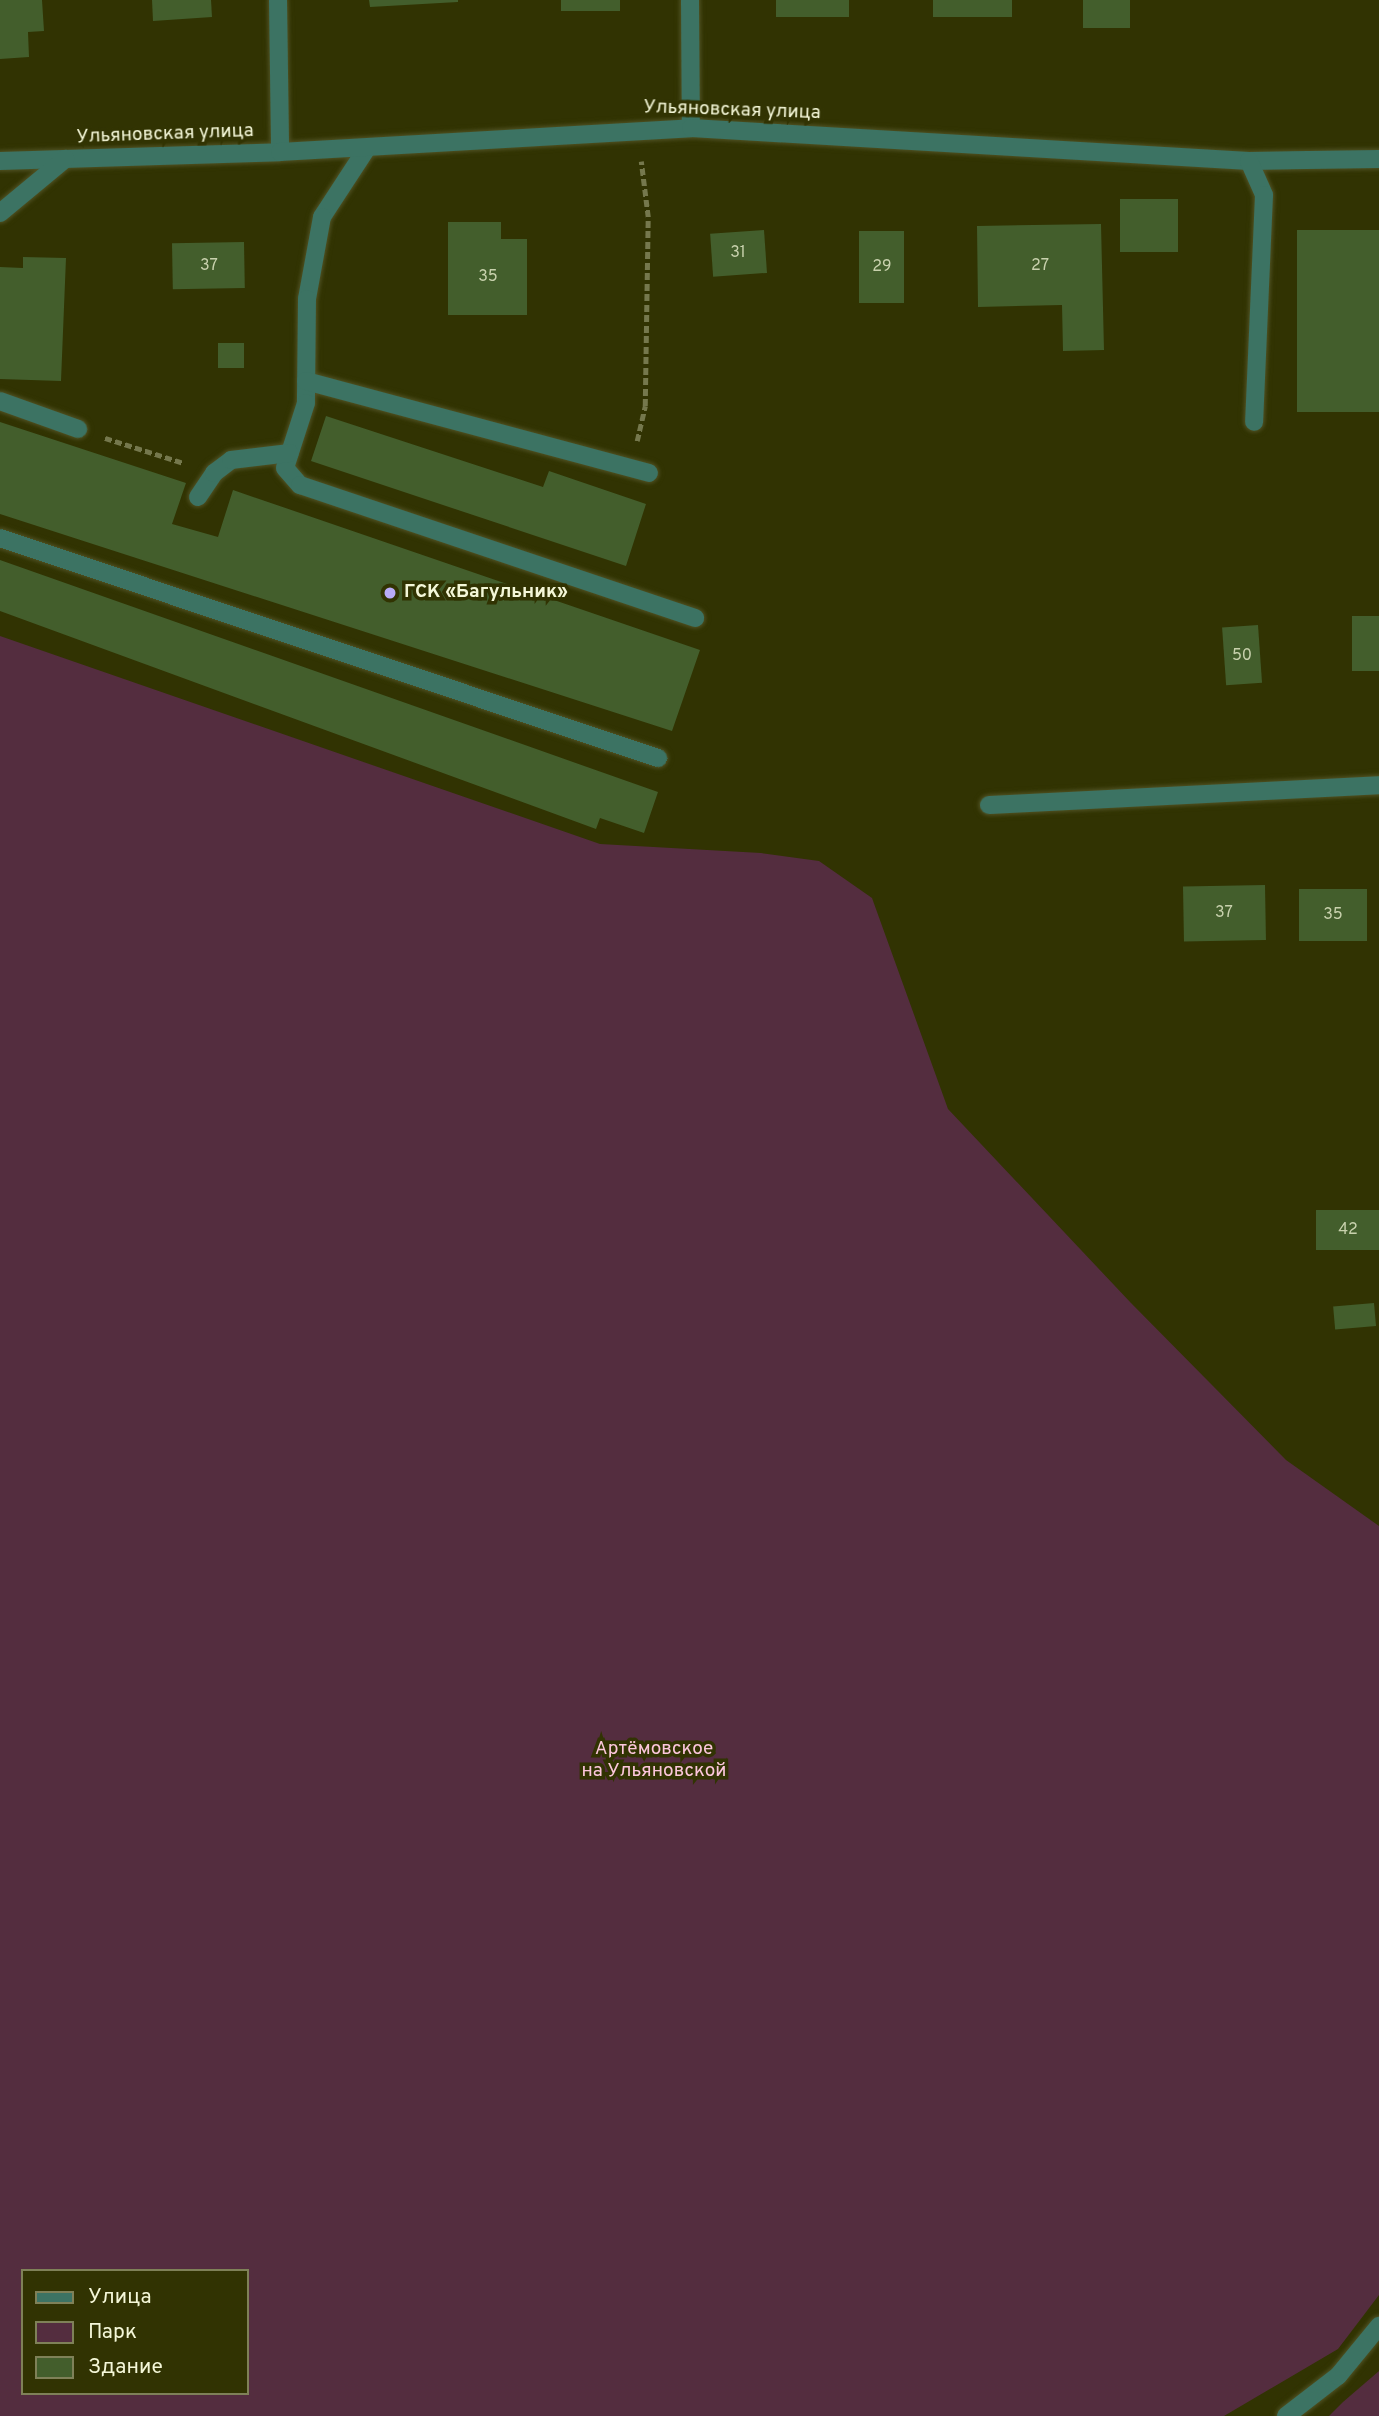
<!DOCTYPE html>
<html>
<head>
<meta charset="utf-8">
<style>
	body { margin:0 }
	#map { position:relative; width:1379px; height:2416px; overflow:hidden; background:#313302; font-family:Overpass,sans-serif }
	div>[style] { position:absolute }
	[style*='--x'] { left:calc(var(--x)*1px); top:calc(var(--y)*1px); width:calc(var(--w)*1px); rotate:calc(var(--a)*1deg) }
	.green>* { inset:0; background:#542d3f }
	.building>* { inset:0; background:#435e2c; transform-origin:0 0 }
	.path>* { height:4.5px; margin-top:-2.25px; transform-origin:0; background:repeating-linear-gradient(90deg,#75784d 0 7px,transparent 0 10.5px) }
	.roads { filter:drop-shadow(0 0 2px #505224) drop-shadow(0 0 2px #505224) }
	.minor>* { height:18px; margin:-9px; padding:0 9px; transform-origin:9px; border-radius:9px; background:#3c7363 }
	.dots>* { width:19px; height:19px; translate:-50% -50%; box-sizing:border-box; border:4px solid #313302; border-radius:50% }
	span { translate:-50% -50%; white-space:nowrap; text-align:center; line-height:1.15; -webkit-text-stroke:7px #313302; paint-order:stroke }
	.number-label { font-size:16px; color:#c8d1ad }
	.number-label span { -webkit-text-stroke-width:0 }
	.street-label { font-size:19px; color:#f4f7d8 }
	.poi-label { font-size:19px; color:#f4f7d8; font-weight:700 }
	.left { translate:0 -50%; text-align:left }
	.park-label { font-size:19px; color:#fcc6dc }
	.legend { position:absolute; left:21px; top:2269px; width:228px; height:126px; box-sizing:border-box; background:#313302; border:2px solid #7f8158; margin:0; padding:9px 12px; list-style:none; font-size:21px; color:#f4f7d8 }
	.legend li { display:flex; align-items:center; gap:14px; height:35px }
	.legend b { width:35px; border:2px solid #7f8158 }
</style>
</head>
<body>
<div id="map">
	<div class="green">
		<i style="clip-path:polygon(evenodd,0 636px,600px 844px,761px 853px,819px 861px,872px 898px,948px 1109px,1131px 1303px,1286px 1460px,1379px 1526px,1379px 2295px,1338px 2349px,1224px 2416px,0 2416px,0 636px,23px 2271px,247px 2271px,247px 2393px,23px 2393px,23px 2271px)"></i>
		<i style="clip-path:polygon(1379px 2371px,1379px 2416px,1329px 2416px,1343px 2402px)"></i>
	</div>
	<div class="building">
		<i style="clip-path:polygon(0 0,42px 0,44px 31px,28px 32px,29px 57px,0 59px)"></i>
		<i style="clip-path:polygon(152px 0,211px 0,212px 17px,153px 21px)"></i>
		<i style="clip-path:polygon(369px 0,458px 0,458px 2px,370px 7px)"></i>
		<i style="left:561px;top:0;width:59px;height:11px"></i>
		<i style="left:776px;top:0;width:73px;height:17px"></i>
		<i style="left:933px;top:0;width:79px;height:17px"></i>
		<i style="left:1083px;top:0;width:47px;height:28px"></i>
		<i style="left:1178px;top:199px;width:53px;height:58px;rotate:90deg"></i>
		<i style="clip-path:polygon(448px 222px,501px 222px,501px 239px,527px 239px,527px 315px,448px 315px)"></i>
		<i style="clip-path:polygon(1101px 224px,1104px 350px,1063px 351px,1062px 305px,978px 307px,977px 226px)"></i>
		<i style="left:764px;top:230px;width:43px;height:54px;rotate:86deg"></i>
		<i style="left:1379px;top:230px;width:182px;height:82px;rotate:90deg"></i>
		<i style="left:859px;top:231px;width:45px;height:72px"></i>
		<i style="left:244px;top:242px;width:46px;height:72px;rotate:89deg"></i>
		<i style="clip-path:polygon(23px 257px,66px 258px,61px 381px,0 379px,0 267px,23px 268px)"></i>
		<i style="left:218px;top:343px;width:26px;height:25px"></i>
		<i style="clip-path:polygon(326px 416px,543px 487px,549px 471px,646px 504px,626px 566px,311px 461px)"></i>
		<i style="clip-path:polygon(0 422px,186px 483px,172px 524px,218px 537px,233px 490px,700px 650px,672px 731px,0 514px)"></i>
		<i style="clip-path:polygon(0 560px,658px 792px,644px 833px,600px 818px,596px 829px,0 611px)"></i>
		<i style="left:1379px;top:616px;width:55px;height:27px;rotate:90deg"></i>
		<i style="left:1258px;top:625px;width:58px;height:36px;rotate:86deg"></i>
		<i style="left:1265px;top:885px;width:55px;height:82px;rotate:89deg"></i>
		<i style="left:1299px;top:889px;width:68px;height:52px"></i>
		<i style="left:1316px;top:1210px;width:63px;height:40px"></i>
		<i style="left:1374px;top:1303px;width:23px;height:41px;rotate:85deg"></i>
	</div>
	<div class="path">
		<i style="--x:105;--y:438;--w:83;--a:17.6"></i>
		<i style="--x:637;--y:441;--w:36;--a:-77"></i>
		<i style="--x:645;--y:406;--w:189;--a:-89.1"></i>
		<i style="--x:648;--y:217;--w:56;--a:-97.1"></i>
	</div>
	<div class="roads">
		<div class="minor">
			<i style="--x:278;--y:0;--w:152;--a:89.2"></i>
			<i style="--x:690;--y:0;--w:128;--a:89.6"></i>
			<i style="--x:367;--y:148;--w:82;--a:123.1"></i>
			<i style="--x:322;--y:217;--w:83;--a:100.4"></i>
			<i style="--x:307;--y:299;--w:104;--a:90.6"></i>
			<i style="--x:306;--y:403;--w:68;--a:107.9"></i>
			<i style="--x:285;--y:468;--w:23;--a:49"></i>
			<i style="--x:300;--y:485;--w:417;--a:18.6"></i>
			<i style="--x:0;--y:161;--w:280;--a:-1.8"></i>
			<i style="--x:280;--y:152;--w:412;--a:-3.3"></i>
			<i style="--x:691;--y:128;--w:559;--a:3.38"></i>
			<i style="--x:1249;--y:161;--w:130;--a:-0.9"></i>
			<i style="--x:1249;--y:161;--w:37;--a:66"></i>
			<i style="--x:1264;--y:195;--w:227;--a:92.5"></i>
			<i style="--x:0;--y:213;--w:85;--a:-39.7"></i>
			<i style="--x:306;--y:381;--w:355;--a:15"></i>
			<i style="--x:0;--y:401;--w:83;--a:19.7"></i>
			<i style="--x:198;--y:497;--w:29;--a:-56"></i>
			<i style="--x:214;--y:473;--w:21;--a:-37"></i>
			<i style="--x:231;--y:460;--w:59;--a:-6.8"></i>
			<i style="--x:0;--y:538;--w:694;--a:18.49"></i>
			<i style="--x:989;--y:805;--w:391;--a:-2.9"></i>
			<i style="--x:1286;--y:2416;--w:66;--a:-37.6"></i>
			<i style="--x:1338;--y:2376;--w:65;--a:-50.6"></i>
		</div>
	</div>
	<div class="dots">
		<i style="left:390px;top:593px;background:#b9abf7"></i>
	</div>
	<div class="number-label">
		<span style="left:738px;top:253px">31</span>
		<span style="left:209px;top:266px">37</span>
		<span style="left:1040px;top:266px">27</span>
		<span style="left:882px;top:267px">29</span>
		<span style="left:488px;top:277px">35</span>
		<span style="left:1242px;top:656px">50</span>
		<span style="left:1224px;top:913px">37</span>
		<span style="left:1333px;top:915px">35</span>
		<span style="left:1348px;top:1230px">42</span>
	</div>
	<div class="street-label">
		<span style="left:732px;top:111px;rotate:2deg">Ульяновская улица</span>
		<span style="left:165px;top:135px;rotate:-2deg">Ульяновская улица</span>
	</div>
	<div class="poi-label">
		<span class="left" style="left:404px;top:593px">ГСК «Багульник»</span>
	</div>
	<div class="park-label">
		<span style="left:654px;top:1761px">Артёмовское<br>на Ульяновской</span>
	</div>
	<ul class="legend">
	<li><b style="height:9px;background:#3c7363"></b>Улица</li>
	<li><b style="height:19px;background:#542d3f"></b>Парк</li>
	<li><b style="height:19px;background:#435e2c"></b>Здание</li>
	</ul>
</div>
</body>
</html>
